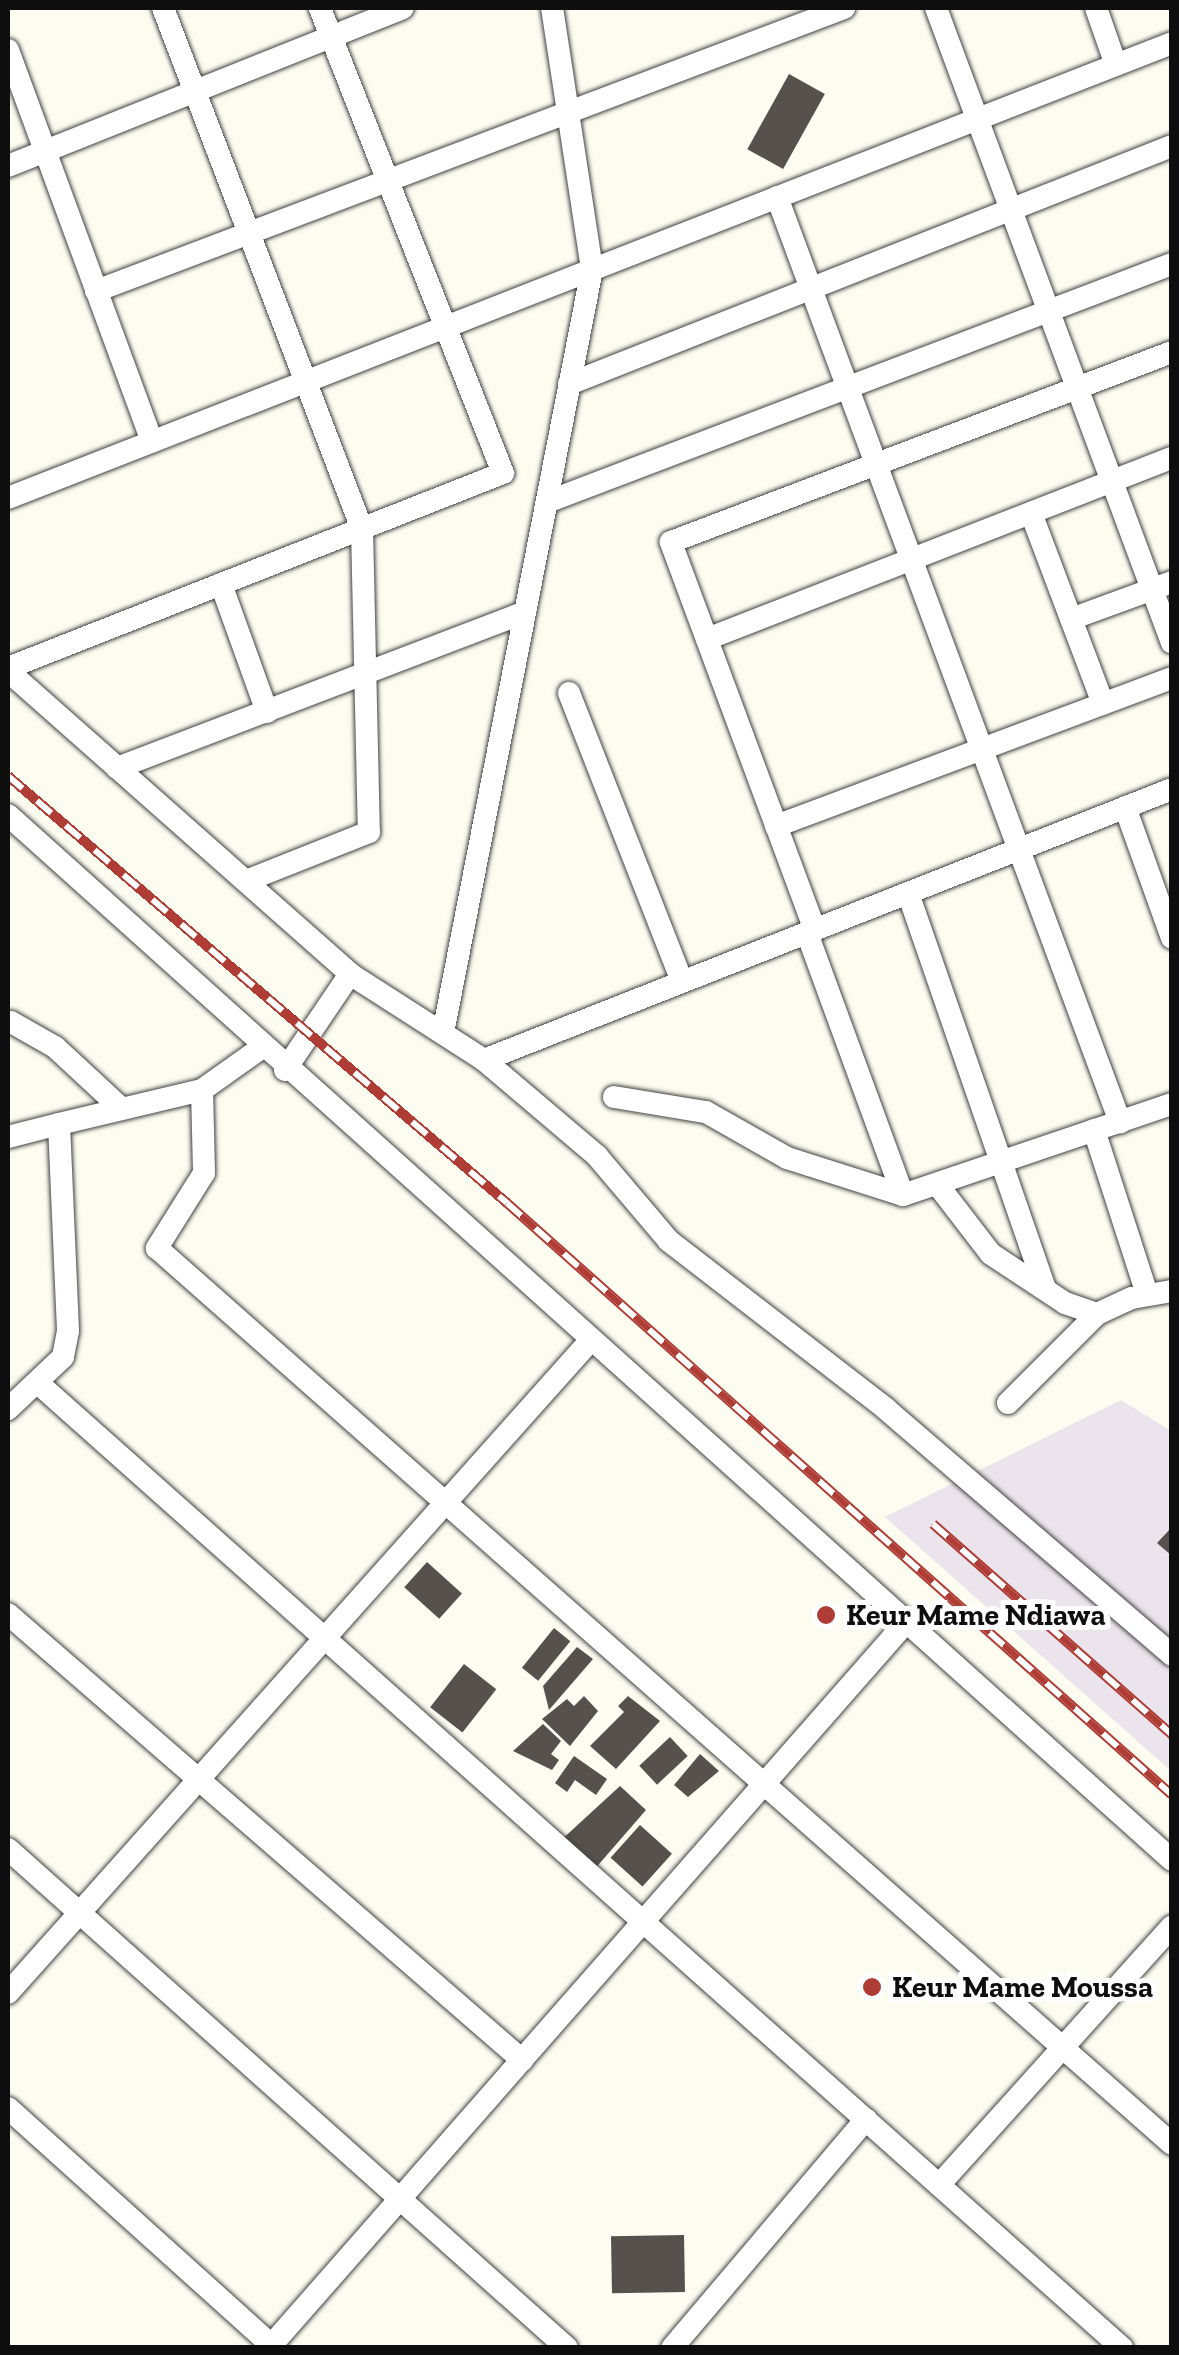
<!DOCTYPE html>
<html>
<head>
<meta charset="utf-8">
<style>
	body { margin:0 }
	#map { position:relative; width:1179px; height:2355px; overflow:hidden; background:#fdfcf1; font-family:"Zilla Slab",serif }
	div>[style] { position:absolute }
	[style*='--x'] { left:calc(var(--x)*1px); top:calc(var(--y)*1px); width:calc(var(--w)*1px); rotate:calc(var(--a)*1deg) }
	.industrial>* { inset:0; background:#ece4ec }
	.building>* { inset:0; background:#56514c; transform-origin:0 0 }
	.roads { filter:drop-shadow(0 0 2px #414141) drop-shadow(0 0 2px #414141) }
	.minor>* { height:22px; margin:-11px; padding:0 11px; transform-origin:11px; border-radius:11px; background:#fff }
	.rail>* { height:10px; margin-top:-5px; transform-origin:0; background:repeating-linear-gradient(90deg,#fff 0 19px,#af3d36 0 38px); box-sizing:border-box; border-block:2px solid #af3d36 }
	.dots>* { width:28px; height:28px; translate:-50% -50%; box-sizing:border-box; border:5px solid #fff; border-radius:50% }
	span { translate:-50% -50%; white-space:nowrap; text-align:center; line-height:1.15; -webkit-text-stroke:10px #fff; paint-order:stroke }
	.poi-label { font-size:30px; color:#0e0e0e; font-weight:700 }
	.left { translate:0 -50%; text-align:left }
	.frame { position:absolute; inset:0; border:10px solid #0e0e0e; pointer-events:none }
</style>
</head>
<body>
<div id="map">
	<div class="industrial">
		<i style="clip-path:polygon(1121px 1400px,1171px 1431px,1171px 1771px,885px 1517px)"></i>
	</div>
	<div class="building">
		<i style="left:789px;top:74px;width:41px;height:86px;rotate:29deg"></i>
		<i style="clip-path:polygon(1172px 1527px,1172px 1556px,1157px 1543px)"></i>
		<i style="left:427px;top:1562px;width:47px;height:34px;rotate:42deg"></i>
		<i style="left:554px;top:1628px;width:21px;height:51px;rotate:39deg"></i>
		<i style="clip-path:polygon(577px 1647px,593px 1659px,549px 1710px,543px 1686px)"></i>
		<i style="left:464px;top:1664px;width:41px;height:55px;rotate:38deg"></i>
		<i style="clip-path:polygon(584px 1696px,598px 1711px,570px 1746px,542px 1719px,567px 1699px,574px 1706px)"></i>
		<i style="clip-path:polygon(628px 1696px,660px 1721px,616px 1769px,590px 1746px,624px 1712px,618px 1706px)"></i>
		<i style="clip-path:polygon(543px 1724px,561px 1741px,551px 1754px,559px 1760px,552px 1770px,513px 1751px)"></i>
		<i style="left:670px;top:1737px;width:26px;height:42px;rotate:47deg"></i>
		<i style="clip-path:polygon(700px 1754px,719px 1771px,688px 1797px,674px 1785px)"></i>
		<i style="clip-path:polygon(574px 1756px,607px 1779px,596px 1795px,575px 1780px,567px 1792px,555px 1783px)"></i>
		<i style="clip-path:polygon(620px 1786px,646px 1810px,593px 1871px,559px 1842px)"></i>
		<i style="left:640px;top:1825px;width:43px;height:44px;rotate:42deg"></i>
		<i style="left:684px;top:2235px;width:57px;height:73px;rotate:89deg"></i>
	</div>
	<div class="roads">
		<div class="minor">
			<i style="--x:163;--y:8;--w:558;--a:69.1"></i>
			<i style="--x:362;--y:529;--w:303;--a:88.7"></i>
			<i style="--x:369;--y:832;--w:132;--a:158.3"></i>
			<i style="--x:936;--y:8;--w:677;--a:69.61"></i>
			<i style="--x:1096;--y:8;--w:60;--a:70.7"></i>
			<i style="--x:8;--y:50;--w:417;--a:69.8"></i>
			<i style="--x:8;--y:166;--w:425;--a:-21.8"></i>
			<i style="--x:777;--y:197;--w:987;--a:69.65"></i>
			<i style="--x:96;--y:291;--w:800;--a:-20.72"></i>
			<i style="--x:569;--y:384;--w:648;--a:-21.54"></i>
			<i style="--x:8;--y:498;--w:1250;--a:-21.35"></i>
			<i style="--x:547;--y:502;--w:669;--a:-20.85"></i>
			<i style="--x:1031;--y:513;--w:204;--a:69.3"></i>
			<i style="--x:221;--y:584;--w:136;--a:70.2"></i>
			<i style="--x:1071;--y:619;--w:108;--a:-20.1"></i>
			<i style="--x:707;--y:639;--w:499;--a:-21.3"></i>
			<i style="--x:8;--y:668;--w:532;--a:-21.5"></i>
			<i style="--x:503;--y:473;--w:500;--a:-111.5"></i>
			<i style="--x:8;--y:671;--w:457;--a:41.5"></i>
			<i style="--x:350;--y:974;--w:159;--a:32.7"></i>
			<i style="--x:484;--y:1060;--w:148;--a:40.3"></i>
			<i style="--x:597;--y:1156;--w:111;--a:49.7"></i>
			<i style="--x:669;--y:1241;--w:274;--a:37.7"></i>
			<i style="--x:886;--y:1409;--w:377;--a:40.7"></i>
			<i style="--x:569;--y:693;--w:310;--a:68.6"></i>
			<i style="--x:117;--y:768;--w:437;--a:-20.9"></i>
			<i style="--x:1125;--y:807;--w:139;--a:70.3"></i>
			<i style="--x:8;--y:815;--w:1564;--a:41.92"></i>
			<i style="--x:776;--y:826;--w:423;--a:-20.5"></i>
			<i style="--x:908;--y:893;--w:419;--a:70.9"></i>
			<i style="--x:815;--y:930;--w:414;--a:-110.4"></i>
			<i style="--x:671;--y:542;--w:536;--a:-20.77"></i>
			<i style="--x:807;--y:933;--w:279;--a:69.9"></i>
			<i style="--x:11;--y:1022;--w:51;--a:29.6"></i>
			<i style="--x:55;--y:1047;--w:91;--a:42.8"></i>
			<i style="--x:443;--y:1033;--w:778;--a:-78.96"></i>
			<i style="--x:592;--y:269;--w:264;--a:-98.7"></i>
			<i style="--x:484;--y:1060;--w:739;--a:-21.5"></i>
			<i style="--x:285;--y:1070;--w:116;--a:-55.9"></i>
			<i style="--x:202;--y:1090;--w:83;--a:88.6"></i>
			<i style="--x:204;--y:1173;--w:89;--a:122.1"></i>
			<i style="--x:157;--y:1248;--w:1354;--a:41.44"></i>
			<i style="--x:614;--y:1097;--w:93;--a:9.3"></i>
			<i style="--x:706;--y:1112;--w:93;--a:29.6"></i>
			<i style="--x:787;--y:1158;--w:122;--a:17.7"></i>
			<i style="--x:903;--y:1195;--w:284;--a:-18.7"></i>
			<i style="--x:59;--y:1124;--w:147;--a:-13.4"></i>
			<i style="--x:202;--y:1090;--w:72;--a:-35.4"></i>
			<i style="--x:1094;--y:1130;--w:172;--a:72.1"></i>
			<i style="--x:8;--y:1137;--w:53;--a:-14.3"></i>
			<i style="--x:59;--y:1124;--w:207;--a:87.5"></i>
			<i style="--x:68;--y:1331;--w:26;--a:101"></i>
			<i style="--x:63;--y:1357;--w:76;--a:136.6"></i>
			<i style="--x:937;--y:1184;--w:88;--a:52.4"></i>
			<i style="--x:991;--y:1254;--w:89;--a:33.5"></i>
			<i style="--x:1065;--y:1303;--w:34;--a:19"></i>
			<i style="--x:39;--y:1384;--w:1450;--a:41.67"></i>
			<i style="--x:1008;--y:1403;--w:126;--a:-45"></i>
			<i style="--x:1097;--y:1314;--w:38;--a:-25"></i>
			<i style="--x:1132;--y:1298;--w:41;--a:-9.9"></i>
			<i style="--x:8;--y:1614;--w:681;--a:40.95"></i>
			<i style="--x:8;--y:1849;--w:749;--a:41.75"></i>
			<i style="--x:8;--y:1993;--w:874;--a:-48.25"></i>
			<i style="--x:8;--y:2108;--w:359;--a:42"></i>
			<i style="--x:939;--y:2185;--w:348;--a:-48"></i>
			<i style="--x:269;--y:2348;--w:967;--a:-48.73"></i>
			<i style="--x:672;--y:2348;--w:300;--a:-49.7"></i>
		</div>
	</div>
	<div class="rail">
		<i style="--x:8;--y:776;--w:657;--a:40.55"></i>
		<i style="--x:507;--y:1203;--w:890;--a:41.68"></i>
		<i style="--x:933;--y:1524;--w:319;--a:41.4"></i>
	</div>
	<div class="dots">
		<i style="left:826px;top:1615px;background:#af3d36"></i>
		<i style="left:872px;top:1987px;background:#af3d36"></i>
	</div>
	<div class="poi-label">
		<span class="left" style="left:846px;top:1615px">Keur Mame Ndiawa</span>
		<span class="left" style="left:892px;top:1987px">Keur Mame Moussa</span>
	</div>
	<div class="frame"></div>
</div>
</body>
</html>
